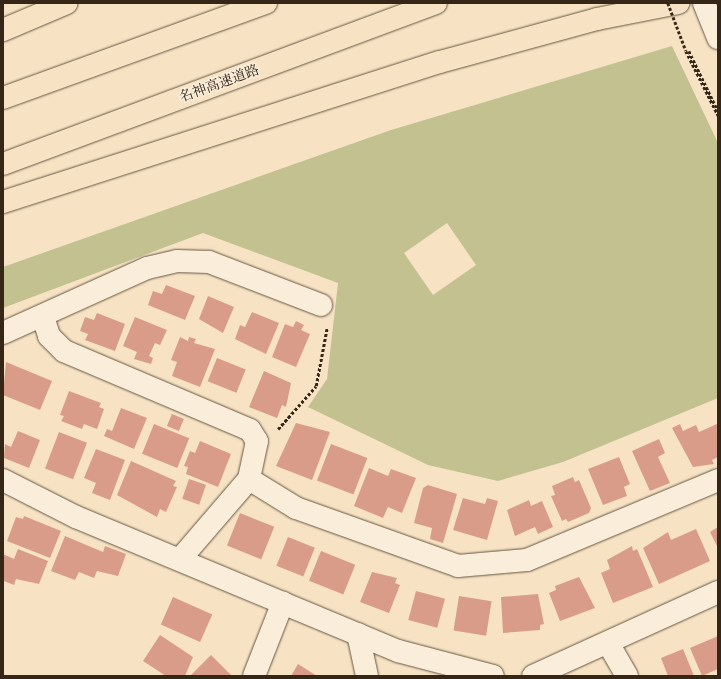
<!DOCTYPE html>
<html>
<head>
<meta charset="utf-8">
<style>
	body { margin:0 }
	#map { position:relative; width:721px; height:679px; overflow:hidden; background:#f7e3c4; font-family:"Libre Caslon Text","Noto Serif JP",serif }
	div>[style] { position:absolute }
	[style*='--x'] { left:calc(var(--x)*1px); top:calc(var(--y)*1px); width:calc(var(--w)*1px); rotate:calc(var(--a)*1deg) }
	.green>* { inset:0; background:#c3c190 }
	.building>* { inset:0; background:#d99c88; transform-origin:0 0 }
	.path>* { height:2.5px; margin-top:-1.25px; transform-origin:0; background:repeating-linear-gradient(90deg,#352617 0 3px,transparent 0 5px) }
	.roads { filter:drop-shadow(0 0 1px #665542) drop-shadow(0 0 1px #665542) }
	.street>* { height:22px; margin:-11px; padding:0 11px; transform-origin:11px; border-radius:11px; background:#faedd9 }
	.secondary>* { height:22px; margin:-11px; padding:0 11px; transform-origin:11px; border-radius:11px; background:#faedd9 }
	.highway>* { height:22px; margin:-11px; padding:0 11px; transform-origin:11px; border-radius:11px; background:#f7e3c4 }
	.path-bridge>* { height:2.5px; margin-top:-1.25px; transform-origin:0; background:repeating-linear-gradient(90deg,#352617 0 3px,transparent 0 5px) }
	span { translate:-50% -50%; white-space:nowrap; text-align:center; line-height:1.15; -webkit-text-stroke:3px #faedd9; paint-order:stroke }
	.street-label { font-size:14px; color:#352617 }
	.frame { position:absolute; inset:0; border:4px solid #352617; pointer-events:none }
</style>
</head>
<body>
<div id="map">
	<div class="green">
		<i style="clip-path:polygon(evenodd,672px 46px,718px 143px,718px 398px,563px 462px,498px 481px,428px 465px,308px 407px,327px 379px,338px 283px,203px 233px,3px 308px,3px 267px,391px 130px,672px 46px,447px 223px,476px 265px,433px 295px,404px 253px,447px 223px)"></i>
	</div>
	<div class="building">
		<i style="clip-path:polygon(166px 285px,195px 296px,185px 320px,148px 305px,153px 291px,162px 294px)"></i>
		<i style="clip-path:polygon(208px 296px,234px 307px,223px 333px,199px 319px)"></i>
		<i style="clip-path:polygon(252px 312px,279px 323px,266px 354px,235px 339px,240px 325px,245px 327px)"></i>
		<i style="clip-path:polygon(97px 313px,125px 324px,115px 351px,85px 340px,88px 334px,80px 331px,85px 317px,94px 320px)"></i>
		<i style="clip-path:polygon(135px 317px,167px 330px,160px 345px,155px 343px,149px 356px,153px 358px,151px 364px,134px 359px,137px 352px,123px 346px)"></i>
		<i style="clip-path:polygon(296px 321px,304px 325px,301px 330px,310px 334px,296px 367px,272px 357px,285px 324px,293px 327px)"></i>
		<i style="clip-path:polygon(180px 337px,188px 341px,189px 337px,196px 339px,194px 343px,215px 349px,200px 387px,172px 376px,177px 362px,171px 360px)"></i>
		<i style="left:217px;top:358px;width:31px;height:25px;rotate:22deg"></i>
		<i style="clip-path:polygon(6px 362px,52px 381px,40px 410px,3px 395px)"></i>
		<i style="clip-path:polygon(264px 371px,291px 383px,286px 407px,282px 405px,277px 418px,249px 407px)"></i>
		<i style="clip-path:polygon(69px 391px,101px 403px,99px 407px,104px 409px,97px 429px,84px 424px,82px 429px,61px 421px,64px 416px,60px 415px)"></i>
		<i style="clip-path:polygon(121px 408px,147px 418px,134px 449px,104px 436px,107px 429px,112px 431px)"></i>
		<i style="left:172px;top:414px;width:13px;height:13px;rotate:23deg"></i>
		<i style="clip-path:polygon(296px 423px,330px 432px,312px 480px,276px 466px)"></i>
		<i style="left:154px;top:424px;width:38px;height:32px;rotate:22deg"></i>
		<i style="clip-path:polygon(680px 424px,683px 431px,696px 425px,699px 432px,717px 424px,718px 457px,712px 460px,714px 464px,693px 467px,672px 428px)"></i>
		<i style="clip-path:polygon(18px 431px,40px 440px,29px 468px,4px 458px,5px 444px,11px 447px)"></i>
		<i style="left:59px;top:432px;width:30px;height:39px;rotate:21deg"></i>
		<i style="clip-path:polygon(659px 439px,665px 453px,658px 457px,670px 483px,650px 491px,632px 451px)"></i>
		<i style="clip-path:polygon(200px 441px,231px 454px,218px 487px,186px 474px,188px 467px,184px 466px,190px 451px,195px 453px)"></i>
		<i style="left:331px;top:444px;width:39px;height:39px;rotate:21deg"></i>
		<i style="clip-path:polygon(96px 449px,125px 460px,110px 500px,92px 493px,96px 483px,84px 478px)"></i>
		<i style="clip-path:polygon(619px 457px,630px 484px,624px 487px,627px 496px,603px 505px,588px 469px)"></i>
		<i style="clip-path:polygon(131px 461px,176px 481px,173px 486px,177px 487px,166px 512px,160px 509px,157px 517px,117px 495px)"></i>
		<i style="clip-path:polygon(369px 468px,388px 476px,391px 469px,416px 478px,402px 513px,388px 507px,383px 518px,354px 506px)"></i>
		<i style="clip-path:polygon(573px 477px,575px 482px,579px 480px,591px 508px,589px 513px,568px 522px,566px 519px,562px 521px,551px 496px,555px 495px,552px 486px)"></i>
		<i style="left:189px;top:479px;width:18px;height:21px;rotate:19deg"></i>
		<i style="clip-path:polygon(428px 485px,457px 494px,443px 543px,430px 539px,432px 528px,414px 523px,423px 488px)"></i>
		<i style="clip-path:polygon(463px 498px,485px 504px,487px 498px,498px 501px,487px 540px,453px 530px)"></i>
		<i style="clip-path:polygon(529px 500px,531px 506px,542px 501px,553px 527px,538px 534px,535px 527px,515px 536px,507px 510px)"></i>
		<i style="left:240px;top:513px;width:37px;height:35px;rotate:22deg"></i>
		<i style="clip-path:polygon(24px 516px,61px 531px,50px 558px,7px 541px,16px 517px,23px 519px)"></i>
		<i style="clip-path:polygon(718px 527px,718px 548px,710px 532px)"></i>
		<i style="clip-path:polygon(696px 529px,710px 561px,659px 584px,643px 548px,668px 532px,671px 540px)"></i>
		<i style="clip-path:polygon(65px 536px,103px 552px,105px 546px,126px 554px,118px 576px,97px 571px,94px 578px,79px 572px,75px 580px,51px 571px)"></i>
		<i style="left:288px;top:537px;width:29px;height:31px;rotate:22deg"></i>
		<i style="clip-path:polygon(632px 546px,633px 551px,637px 549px,653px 587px,613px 603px,601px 573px,610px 569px,607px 560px)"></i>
		<i style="clip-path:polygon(18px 549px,48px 561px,39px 584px,16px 579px,14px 585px,4px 581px,3px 554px,14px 559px)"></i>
		<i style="left:321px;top:551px;width:37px;height:32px;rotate:22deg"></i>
		<i style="clip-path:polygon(372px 572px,397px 578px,395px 583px,400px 585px,389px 613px,360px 602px)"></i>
		<i style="clip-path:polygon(579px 577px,595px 608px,560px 621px,549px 593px,556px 590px,555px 586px)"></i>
		<i style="left:416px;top:591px;width:30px;height:30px;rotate:15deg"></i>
		<i style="clip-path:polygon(538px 594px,544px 624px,540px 625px,540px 630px,503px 633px,501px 597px)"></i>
		<i style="left:459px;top:596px;width:33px;height:35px;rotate:9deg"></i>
		<i style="left:173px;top:597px;width:43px;height:30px;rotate:24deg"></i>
		<i style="clip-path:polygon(160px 635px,193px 657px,185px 676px,166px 676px,143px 661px)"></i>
		<i style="clip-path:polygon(718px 636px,718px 669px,702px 676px,690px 648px)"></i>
		<i style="clip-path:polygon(683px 649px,694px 676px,668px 676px,661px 658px)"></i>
		<i style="clip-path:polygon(211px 655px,232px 676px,190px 676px)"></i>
		<i style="clip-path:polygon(298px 664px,317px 676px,291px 676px)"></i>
	</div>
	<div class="path">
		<i style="--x:686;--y:51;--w:72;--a:63.4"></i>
		<i style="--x:689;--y:51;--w:67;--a:64.2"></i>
		<i style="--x:278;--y:429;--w:57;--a:-48.5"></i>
		<i style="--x:316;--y:386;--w:59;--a:-79.3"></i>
	</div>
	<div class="roads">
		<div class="street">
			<i style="--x:43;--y:317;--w:20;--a:72"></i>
			<i style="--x:49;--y:336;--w:21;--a:45"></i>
			<i style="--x:64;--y:351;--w:202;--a:23"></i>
			<i style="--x:250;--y:430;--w:13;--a:58"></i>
			<i style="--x:257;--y:441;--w:39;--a:102"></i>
			<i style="--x:249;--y:479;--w:104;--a:130.7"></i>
			<i style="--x:3;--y:333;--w:158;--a:-24.3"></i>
			<i style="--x:147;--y:268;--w:31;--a:-13"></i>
			<i style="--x:177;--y:261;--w:32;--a:2"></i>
			<i style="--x:209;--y:262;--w:120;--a:21"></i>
			<i style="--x:249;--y:479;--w:55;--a:31.7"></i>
			<i style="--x:296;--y:508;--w:172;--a:19.7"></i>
			<i style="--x:458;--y:566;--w:69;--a:-5"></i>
			<i style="--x:527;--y:560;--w:207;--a:-22.7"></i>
			<i style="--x:3;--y:480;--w:82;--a:26.9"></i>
			<i style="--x:76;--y:517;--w:349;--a:22.6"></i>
			<i style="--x:398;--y:651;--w:98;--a:14.7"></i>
			<i style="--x:358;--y:634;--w:43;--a:77.9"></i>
			<i style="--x:608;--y:643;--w:38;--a:60"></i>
			<i style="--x:254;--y:676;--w:79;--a:-68.6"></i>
		</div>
		<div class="secondary">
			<i style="--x:704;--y:3;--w:38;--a:68"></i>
			<i style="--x:533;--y:676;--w:203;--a:-24.4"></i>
		</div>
		<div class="highway">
			<i style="--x:3;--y:30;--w:69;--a:-22.9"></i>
			<i style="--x:3;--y:98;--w:280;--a:-19.9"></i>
			<i style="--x:3;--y:164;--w:462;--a:-20.4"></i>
			<i style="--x:3;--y:202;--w:459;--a:-17.8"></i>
			<i style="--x:440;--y:62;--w:163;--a:-15.3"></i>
			<i style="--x:597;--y:19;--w:83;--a:-11.2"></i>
		</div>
	</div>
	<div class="path-bridge">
		<i style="--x:668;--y:3;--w:51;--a:69.4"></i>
	</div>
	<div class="street-label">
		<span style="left:219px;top:83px;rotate:-20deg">名神高速道路</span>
	</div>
	<div class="frame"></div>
</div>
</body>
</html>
